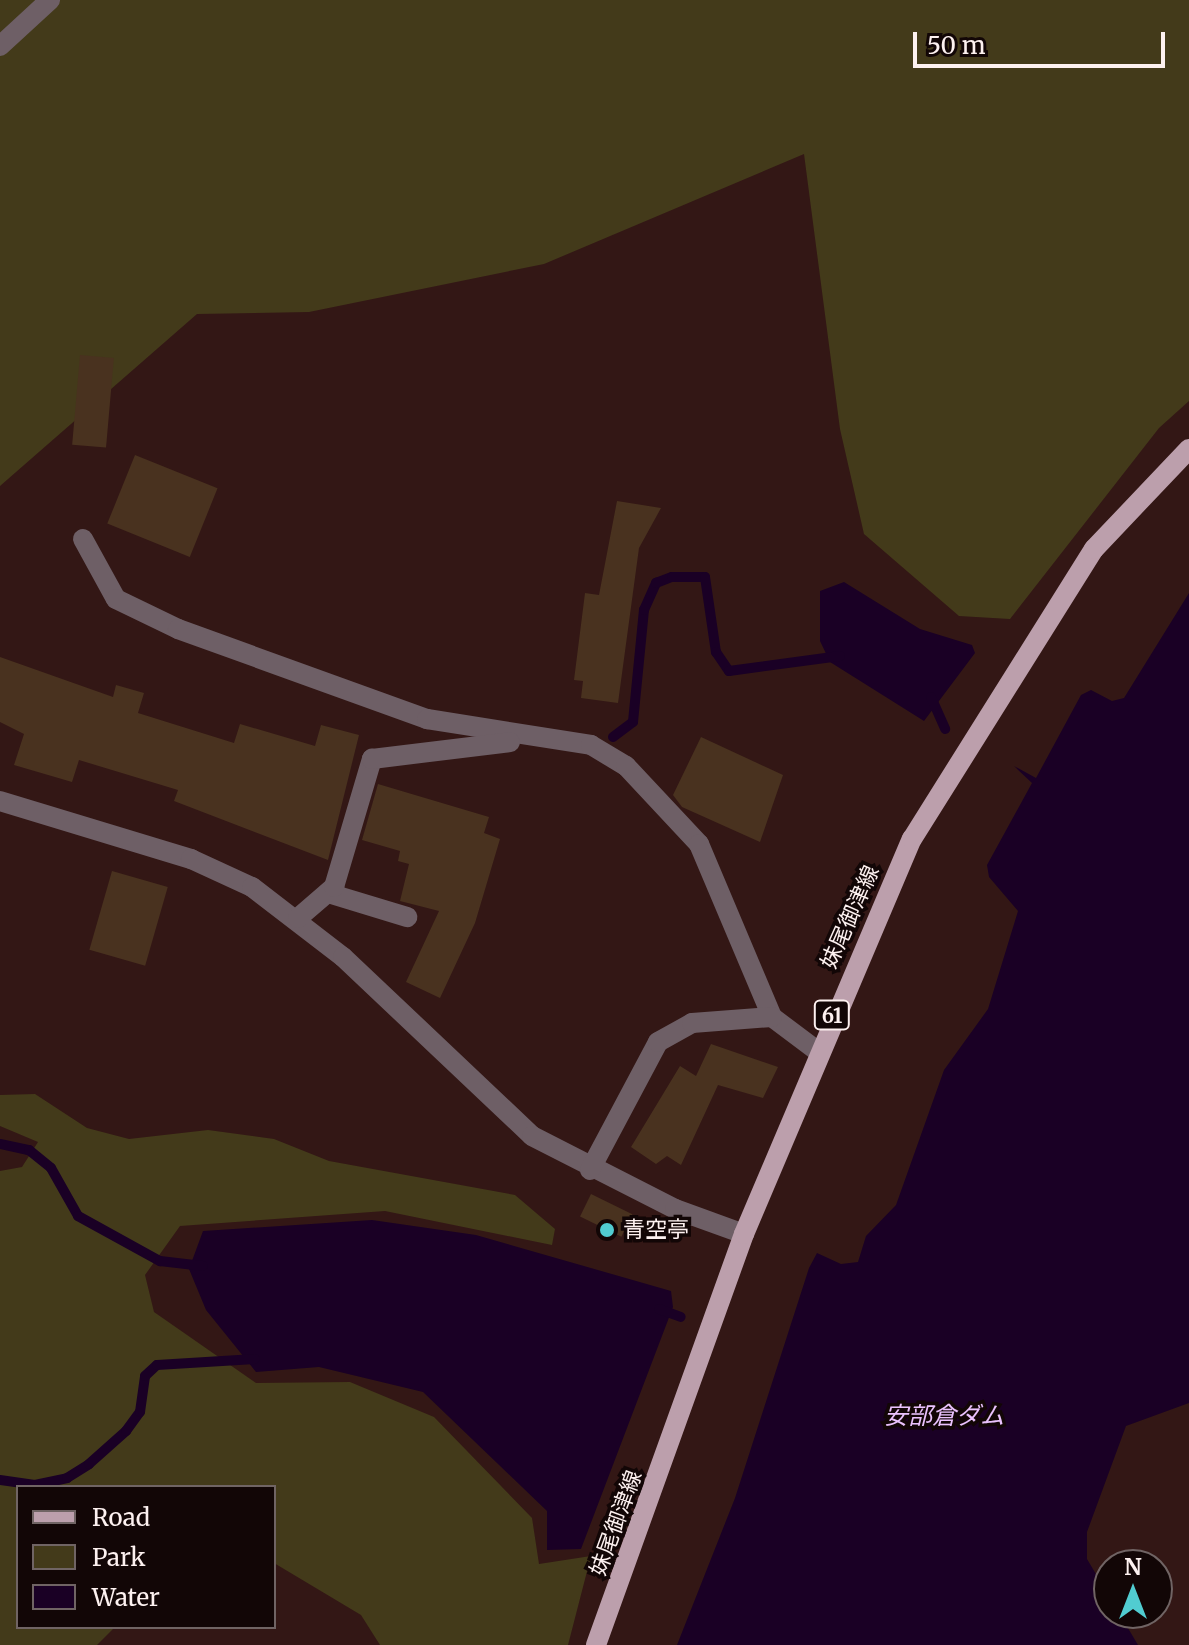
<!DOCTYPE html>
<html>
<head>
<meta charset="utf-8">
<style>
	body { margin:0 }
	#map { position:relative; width:1189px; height:1645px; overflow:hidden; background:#331715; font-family:Merriweather,"Noto Sans JP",serif }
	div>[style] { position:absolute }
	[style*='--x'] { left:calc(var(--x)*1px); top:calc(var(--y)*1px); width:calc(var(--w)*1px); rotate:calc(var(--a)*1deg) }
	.green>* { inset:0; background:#433a1a }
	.water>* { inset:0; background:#1a0025 }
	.stream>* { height:10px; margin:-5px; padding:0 5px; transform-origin:5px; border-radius:5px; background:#1a0025 }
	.building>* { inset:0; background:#49321f; transform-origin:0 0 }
	.street>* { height:20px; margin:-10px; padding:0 10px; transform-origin:10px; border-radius:10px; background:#6e5f66 }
	.primary>* { height:20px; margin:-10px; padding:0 10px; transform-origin:10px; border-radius:10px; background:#bc9fac }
	.dots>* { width:22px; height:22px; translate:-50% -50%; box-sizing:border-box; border:4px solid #120606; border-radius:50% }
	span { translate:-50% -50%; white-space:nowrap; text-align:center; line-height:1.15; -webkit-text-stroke:7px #120606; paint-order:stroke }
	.shield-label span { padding:2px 6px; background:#120606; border:2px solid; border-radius:6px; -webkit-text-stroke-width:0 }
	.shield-label { font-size:20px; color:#fdf1f0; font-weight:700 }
	.street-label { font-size:22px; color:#fdf1f0 }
	.poi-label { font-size:22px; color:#fdf1f0 }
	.left { translate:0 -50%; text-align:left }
	.water-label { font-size:24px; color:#eac2fd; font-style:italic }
	.legend { position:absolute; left:16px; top:1485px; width:260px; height:144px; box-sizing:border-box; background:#120606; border:2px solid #706464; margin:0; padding:10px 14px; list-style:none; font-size:24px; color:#fdf1f0 }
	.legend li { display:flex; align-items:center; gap:16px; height:40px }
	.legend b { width:40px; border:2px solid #706464 }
	.north { position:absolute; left:1093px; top:1549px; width:80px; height:80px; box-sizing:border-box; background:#120606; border:2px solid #706464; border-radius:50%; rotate:0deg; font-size:22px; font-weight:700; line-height:32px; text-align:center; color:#fdf1f0 }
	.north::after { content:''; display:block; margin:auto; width:28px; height:36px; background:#51ccd1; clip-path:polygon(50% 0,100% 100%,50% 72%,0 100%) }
	.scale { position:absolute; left:913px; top:32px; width:252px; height:36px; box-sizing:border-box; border:4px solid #fdf1f0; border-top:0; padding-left:10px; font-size:24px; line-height:28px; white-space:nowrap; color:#fdf1f0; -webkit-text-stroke:6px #120606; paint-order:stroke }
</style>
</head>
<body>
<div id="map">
	<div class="green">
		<i style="clip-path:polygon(0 0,1189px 0,1189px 401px,1159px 428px,1010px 619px,959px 616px,864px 534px,840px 429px,804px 154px,544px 264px,309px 312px,197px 314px,0 486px)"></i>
		<i style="clip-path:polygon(35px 1094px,87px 1128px,129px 1139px,208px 1130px,274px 1139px,329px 1161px,515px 1195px,555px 1229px,552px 1245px,385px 1211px,180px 1226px,145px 1275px,154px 1312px,256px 1383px,350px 1382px,434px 1417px,532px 1518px,539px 1564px,591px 1556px,568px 1645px,380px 1645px,361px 1615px,274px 1563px,274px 1487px,18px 1487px,18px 1627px,115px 1627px,97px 1645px,0 1645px,0 1171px,22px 1167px,38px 1142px,0 1126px,0 1095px)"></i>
	</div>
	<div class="water">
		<i style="clip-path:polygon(844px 582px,920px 629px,972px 645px,975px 653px,924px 721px,830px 662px,820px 641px,820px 591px)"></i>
		<i style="clip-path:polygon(1189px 593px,1189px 1403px,1126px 1426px,1087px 1532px,1087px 1559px,1109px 1596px,1109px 1613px,1119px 1613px,1138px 1645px,677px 1645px,735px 1498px,809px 1268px,817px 1253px,841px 1264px,858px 1262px,866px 1236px,896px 1205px,944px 1070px,988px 1009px,1018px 911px,989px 877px,987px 865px,1032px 783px,1014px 766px,1036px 778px,1081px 695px,1091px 690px,1112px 701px,1124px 698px)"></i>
		<i style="clip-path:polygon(372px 1220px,476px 1235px,671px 1291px,673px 1307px,581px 1549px,547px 1550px,547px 1511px,423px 1392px,319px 1367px,256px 1372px,206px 1310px,189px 1269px,203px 1231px)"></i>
	</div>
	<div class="stream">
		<i style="--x:931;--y:697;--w:35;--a:66"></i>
		<i style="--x:613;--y:737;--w:25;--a:-37"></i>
		<i style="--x:633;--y:722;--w:113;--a:-84.4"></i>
		<i style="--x:644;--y:610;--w:30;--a:-66"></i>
		<i style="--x:656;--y:583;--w:17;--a:-21"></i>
		<i style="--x:672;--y:577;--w:33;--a:0"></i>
		<i style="--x:705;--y:577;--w:76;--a:81.7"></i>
		<i style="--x:716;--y:652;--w:23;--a:56"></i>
		<i style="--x:729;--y:671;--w:112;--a:-7.7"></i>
		<i style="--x:0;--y:1144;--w:30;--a:12"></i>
		<i style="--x:29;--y:1150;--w:28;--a:39"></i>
		<i style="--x:51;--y:1168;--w:55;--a:60.6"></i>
		<i style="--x:78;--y:1216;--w:94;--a:28.8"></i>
		<i style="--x:160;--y:1261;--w:43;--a:6.6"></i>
		<i style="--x:659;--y:1309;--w:23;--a:20"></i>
		<i style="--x:0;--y:1480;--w:35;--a:8"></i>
		<i style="--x:35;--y:1485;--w:33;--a:-12"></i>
		<i style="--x:67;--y:1478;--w:26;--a:-32"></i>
		<i style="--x:89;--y:1464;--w:50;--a:-41.7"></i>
		<i style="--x:126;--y:1431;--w:24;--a:-54"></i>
		<i style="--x:140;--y:1412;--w:36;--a:-82"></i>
		<i style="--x:145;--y:1376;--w:16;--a:-43"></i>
		<i style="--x:157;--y:1365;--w:98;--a:-3.5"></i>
	</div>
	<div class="building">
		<i style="left:80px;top:355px;width:34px;height:90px;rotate:5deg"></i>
		<i style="left:135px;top:455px;width:89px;height:74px;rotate:22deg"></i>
		<i style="clip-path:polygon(617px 501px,661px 508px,639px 548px,618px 703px,581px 698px,583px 681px,574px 680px,585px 593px,599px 595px)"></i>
		<i style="clip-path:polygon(0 657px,113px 697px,116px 685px,144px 693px,138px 713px,234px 743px,240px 724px,315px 746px,321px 725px,359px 735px,328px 860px,174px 801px,178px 790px,79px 760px,72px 782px,14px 765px,24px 734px,0 722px)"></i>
		<i style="clip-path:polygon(701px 737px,783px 775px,760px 842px,682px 807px,673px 795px)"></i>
		<i style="clip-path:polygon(378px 784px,489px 817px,484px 833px,500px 839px,475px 923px,440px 998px,406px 982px,439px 911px,400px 901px,409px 864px,398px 861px,400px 851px,362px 840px)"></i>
		<i style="left:112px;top:871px;width:58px;height:82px;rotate:16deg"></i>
		<i style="clip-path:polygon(711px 1044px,778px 1067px,763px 1098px,718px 1085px,681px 1165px,667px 1156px,656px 1164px,631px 1147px,680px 1066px,696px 1076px)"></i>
		<i style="left:591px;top:1194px;width:46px;height:25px;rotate:26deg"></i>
	</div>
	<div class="street">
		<i style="--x:0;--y:46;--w:68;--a:-42.6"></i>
		<i style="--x:83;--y:539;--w:68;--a:61.2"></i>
		<i style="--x:116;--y:599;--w:69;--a:25.8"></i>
		<i style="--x:178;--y:629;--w:265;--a:19.9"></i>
		<i style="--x:427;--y:719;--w:166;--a:9"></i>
		<i style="--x:591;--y:745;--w:41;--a:31"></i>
		<i style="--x:626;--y:766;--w:107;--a:46.9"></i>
		<i style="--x:699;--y:844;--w:188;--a:67.1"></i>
		<i style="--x:772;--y:1017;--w:55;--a:36.9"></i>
		<i style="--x:0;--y:801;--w:200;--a:16.9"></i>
		<i style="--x:191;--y:859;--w:67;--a:24.7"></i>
		<i style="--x:252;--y:887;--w:115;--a:37.6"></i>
		<i style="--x:343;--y:957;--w:260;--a:43.4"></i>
		<i style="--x:532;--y:1136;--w:161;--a:27"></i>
		<i style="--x:675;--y:1209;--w:73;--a:19.9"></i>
		<i style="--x:328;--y:893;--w:83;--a:16.9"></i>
		<i style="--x:298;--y:918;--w:48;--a:-40.7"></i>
		<i style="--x:334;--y:887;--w:134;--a:-73.5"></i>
		<i style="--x:372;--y:759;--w:139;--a:-7"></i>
		<i style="--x:590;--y:1170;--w:145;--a:-62"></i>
		<i style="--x:658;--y:1042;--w:39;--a:-29"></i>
		<i style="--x:692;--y:1023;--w:80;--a:-4.3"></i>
	</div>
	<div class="primary">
		<i style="--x:596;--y:1645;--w:437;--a:-70.2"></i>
		<i style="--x:744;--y:1234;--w:429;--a:-67"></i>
		<i style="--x:912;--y:839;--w:342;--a:-57.9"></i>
		<i style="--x:1094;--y:549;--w:138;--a:-46.5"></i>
	</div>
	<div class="dots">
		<i style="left:607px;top:1230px;background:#51ccd1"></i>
	</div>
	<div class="shield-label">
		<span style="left:832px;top:1015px">61</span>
	</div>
	<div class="street-label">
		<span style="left:850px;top:917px;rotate:-66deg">妹尾御津線</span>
		<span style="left:616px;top:1523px;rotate:-70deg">妹尾御津線</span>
	</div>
	<div class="poi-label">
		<span class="left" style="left:623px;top:1230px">青空亭</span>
	</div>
	<div class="water-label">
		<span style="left:944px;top:1416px">安部倉ダム</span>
	</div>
	<ul class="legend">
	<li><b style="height:10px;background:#bc9fac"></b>Road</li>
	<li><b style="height:22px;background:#433a1a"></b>Park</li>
	<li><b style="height:22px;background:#1a0025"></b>Water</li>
	</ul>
	<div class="north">N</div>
	<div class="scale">50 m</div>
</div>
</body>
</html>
